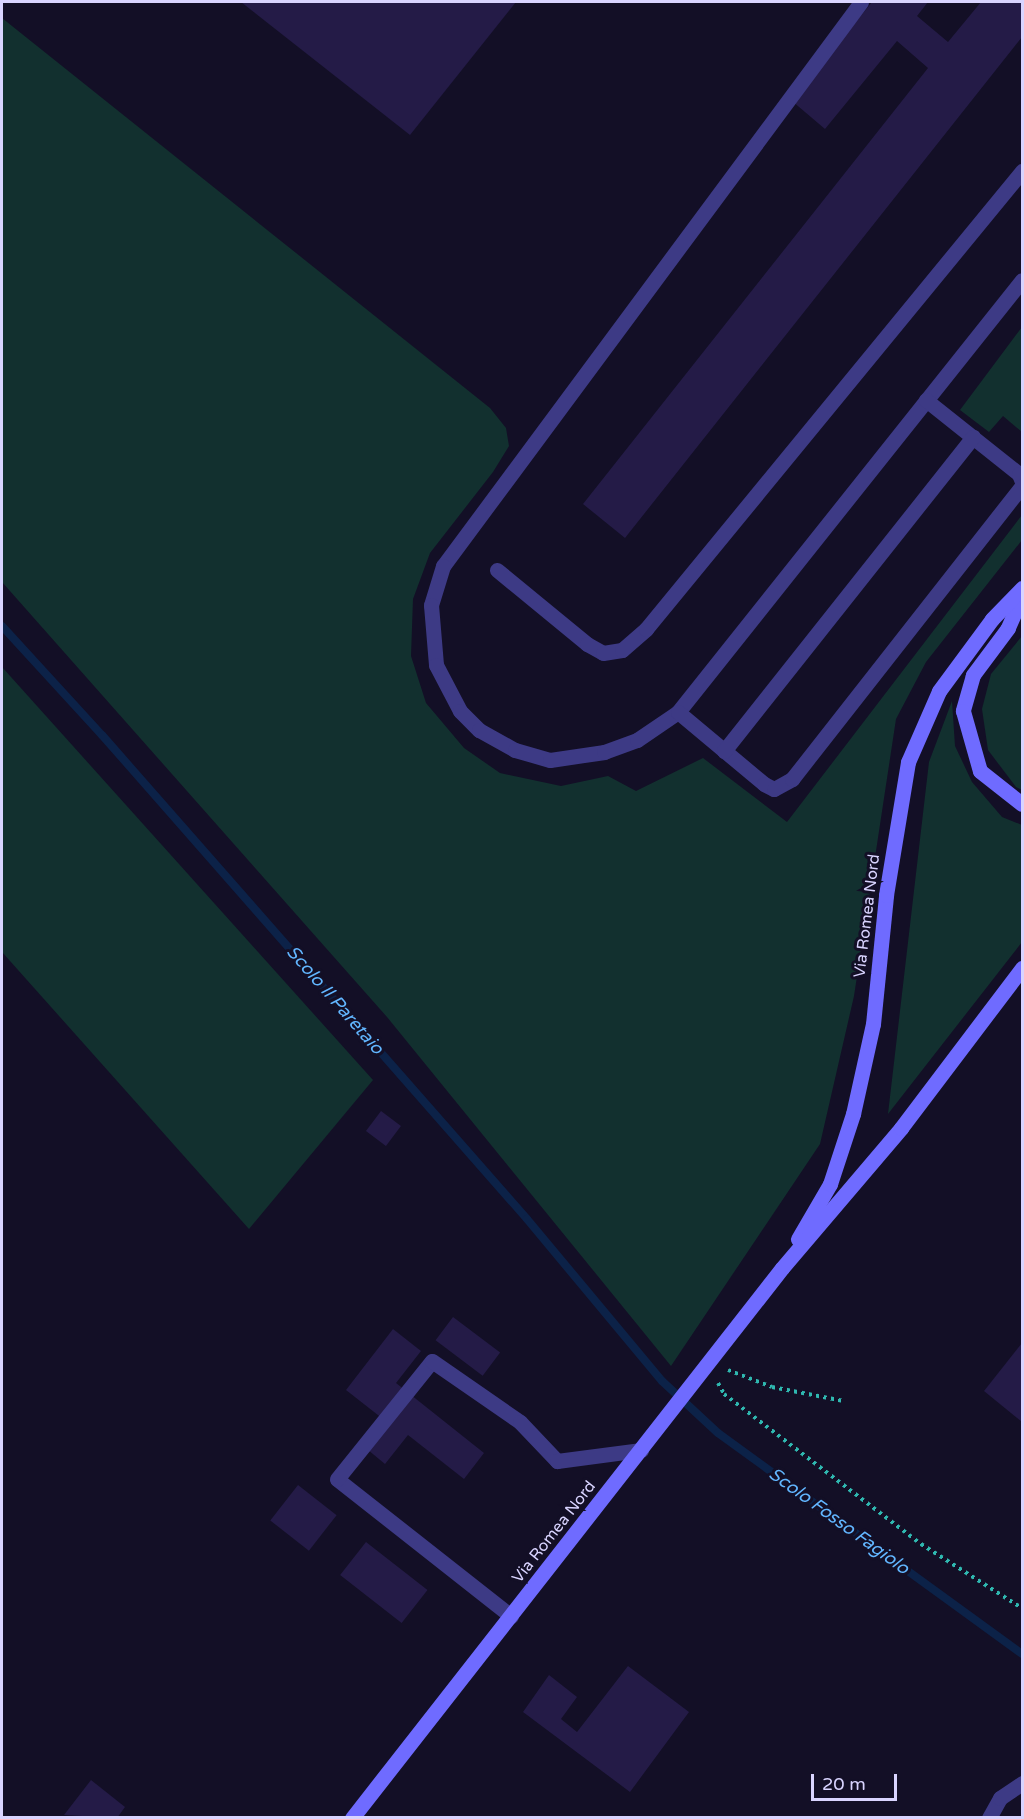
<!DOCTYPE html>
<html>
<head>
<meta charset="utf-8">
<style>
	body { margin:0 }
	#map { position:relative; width:1024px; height:1819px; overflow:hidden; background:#130f26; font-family:"Varela Round",sans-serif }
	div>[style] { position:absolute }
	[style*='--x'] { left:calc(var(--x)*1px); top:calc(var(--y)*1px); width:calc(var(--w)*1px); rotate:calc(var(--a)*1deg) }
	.green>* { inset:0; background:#12302f }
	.stream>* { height:8px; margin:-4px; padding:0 4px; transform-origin:4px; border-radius:4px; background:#0c2248 }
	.building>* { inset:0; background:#241b47; transform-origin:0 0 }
	.path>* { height:4px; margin-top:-2px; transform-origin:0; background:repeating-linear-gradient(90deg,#2fb8b0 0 3px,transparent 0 7.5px) }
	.lane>* { height:15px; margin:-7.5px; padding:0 7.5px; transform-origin:7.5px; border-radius:7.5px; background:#3d3a85 }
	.street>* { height:15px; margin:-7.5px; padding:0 7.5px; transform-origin:7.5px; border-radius:7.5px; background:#3d3a85 }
	.secondary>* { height:15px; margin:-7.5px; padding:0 7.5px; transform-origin:7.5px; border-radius:7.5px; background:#6f6bff }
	span { translate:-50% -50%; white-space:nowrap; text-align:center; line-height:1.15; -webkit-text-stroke:6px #130f26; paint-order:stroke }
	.street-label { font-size:16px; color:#d9d4ff }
	.water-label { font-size:18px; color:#62b6ff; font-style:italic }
	.frame { position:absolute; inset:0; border:3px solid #d9d4ff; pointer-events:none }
	.scale { position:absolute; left:811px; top:1774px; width:86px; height:27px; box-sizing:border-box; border:3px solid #d9d4ff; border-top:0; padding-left:8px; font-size:18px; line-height:21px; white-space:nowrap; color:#d9d4ff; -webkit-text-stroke:4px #130f26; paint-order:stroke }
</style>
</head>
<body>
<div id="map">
	<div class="green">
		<i style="clip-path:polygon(2px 18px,490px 408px,506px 428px,509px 446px,493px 472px,430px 553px,413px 599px,411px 656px,426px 703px,464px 748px,500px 773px,561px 786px,608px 776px,636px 791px,703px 758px,787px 822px,1022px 515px,1022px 540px,926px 662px,896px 719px,854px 996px,820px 1144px,671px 1366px,387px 1017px,2px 582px)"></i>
		<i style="clip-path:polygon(1022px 327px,1022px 432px,1003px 416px,989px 432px,960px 410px)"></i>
		<i style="clip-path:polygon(1022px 636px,1022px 790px,1016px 787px,988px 750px,982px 709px,991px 674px)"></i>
		<i style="clip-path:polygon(2px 667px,373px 1080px,249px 1229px,2px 952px)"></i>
		<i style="clip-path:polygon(952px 701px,955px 746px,972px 782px,1002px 817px,1022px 825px,1022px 942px,888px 1114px,929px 762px)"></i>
	</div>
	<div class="stream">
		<i style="--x:2;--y:626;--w:148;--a:47.5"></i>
		<i style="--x:102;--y:735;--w:644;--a:48.71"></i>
		<i style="--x:527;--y:1219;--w:211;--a:50.2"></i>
		<i style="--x:662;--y:1381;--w:76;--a:42.9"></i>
		<i style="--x:718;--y:1433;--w:376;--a:36"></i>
	</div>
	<div class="building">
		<i style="clip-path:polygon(241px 2px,516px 2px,410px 135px)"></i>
		<i style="clip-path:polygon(872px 2px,928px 2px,917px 16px,948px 42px,981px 2px,1022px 2px,1022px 37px,625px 538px,583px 504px,928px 68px,897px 41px,825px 129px,792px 101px)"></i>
		<i style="left:381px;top:1111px;width:25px;height:25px;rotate:37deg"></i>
		<i style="left:453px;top:1317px;width:59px;height:29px;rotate:37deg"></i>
		<i style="clip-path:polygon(393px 1329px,421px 1351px,396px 1383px,484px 1453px,464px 1479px,408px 1435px,385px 1464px,362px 1445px,383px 1419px,346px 1390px)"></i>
		<i style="clip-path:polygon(1022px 1343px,1022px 1422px,984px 1391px)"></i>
		<i style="left:298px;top:1485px;width:49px;height:45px;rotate:38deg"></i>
		<i style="left:366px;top:1542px;width:78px;height:42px;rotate:38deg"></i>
		<i style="clip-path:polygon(628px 1666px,689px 1712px,630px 1792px,523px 1712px,549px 1675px,577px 1697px,561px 1719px,577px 1732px)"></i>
		<i style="clip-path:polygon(91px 1780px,125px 1807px,117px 1818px,64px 1815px)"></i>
	</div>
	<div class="path">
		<i style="--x:728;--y:1370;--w:47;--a:21.1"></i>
		<i style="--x:772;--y:1387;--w:73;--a:11"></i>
		<i style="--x:718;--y:1383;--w:13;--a:61"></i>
		<i style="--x:724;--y:1394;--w:248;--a:37.3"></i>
		<i style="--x:921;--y:1544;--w:120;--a:32.4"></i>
	</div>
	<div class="lane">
		<i style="--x:861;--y:2;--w:702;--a:126.54"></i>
		<i style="--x:443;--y:566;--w:41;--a:107.1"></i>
		<i style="--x:431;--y:605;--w:60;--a:85.2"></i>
		<i style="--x:436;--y:665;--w:52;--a:62.4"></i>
		<i style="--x:460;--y:711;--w:27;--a:45"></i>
		<i style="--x:479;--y:730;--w:41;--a:29.1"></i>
		<i style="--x:515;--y:750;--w:36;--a:16"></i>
		<i style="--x:550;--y:760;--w:55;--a:-8.4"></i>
		<i style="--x:604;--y:752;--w:35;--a:-20"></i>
		<i style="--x:637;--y:740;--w:50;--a:-34.3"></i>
		<i style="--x:678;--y:712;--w:552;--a:-51.47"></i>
		<i style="--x:926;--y:400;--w:119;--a:38.5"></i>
		<i style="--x:1019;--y:474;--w:9;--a:69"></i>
		<i style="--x:497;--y:570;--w:117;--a:39.4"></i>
		<i style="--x:587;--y:644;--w:18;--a:29"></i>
		<i style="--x:603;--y:653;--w:19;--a:-9"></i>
		<i style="--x:622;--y:650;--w:32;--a:-41"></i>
		<i style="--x:646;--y:629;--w:593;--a:-50.62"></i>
		<i style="--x:678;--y:712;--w:112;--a:39.9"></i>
		<i style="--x:764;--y:784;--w:11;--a:27"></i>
		<i style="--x:774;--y:789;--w:21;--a:-29"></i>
		<i style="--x:792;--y:779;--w:372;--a:-51.9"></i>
		<i style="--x:724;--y:751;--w:401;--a:-51.6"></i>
		<i style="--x:511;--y:1616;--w:221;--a:-141.8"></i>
		<i style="--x:337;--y:1479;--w:151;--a:-51.2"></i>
		<i style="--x:432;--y:1361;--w:107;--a:34.7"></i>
		<i style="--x:520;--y:1422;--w:54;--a:46.5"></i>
		<i style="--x:557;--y:1461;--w:85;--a:-7.5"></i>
	</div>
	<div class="street">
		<i style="--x:989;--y:1818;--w:23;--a:-61"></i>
		<i style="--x:1000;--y:1798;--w:27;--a:-34"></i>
	</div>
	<div class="secondary">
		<i style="--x:1022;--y:596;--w:35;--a:114"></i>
		<i style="--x:1008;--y:628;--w:59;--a:126.7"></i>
		<i style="--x:973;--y:675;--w:37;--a:106"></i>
		<i style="--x:963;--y:711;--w:62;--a:74.2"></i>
		<i style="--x:980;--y:771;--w:53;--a:38.2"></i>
		<i style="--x:798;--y:1239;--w:64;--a:-59.8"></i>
		<i style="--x:830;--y:1184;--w:74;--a:-71.8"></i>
		<i style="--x:853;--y:1114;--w:92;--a:-77.5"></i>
		<i style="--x:873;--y:1024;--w:130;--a:-84.2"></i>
		<i style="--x:886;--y:895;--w:135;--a:-80.6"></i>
		<i style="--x:908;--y:762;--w:77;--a:-66.4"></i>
		<i style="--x:939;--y:691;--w:89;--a:-53.6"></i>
		<i style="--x:992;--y:619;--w:43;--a:-45.9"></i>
		<i style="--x:352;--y:1818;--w:698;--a:-51.98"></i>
		<i style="--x:782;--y:1268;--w:184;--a:-49.6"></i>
		<i style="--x:901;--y:1128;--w:201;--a:-52.9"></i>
	</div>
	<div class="street-label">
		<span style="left:867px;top:916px;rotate:-83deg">Via Romea Nord</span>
		<span style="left:554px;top:1532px;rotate:-52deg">Via Romea Nord</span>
	</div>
	<div class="water-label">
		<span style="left:335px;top:1000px;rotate:49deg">Scolo Il Paretaio</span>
		<span style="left:839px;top:1521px;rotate:36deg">Scolo Fosso Fagiolo</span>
	</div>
	<div class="frame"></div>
	<div class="scale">20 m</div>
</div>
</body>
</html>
